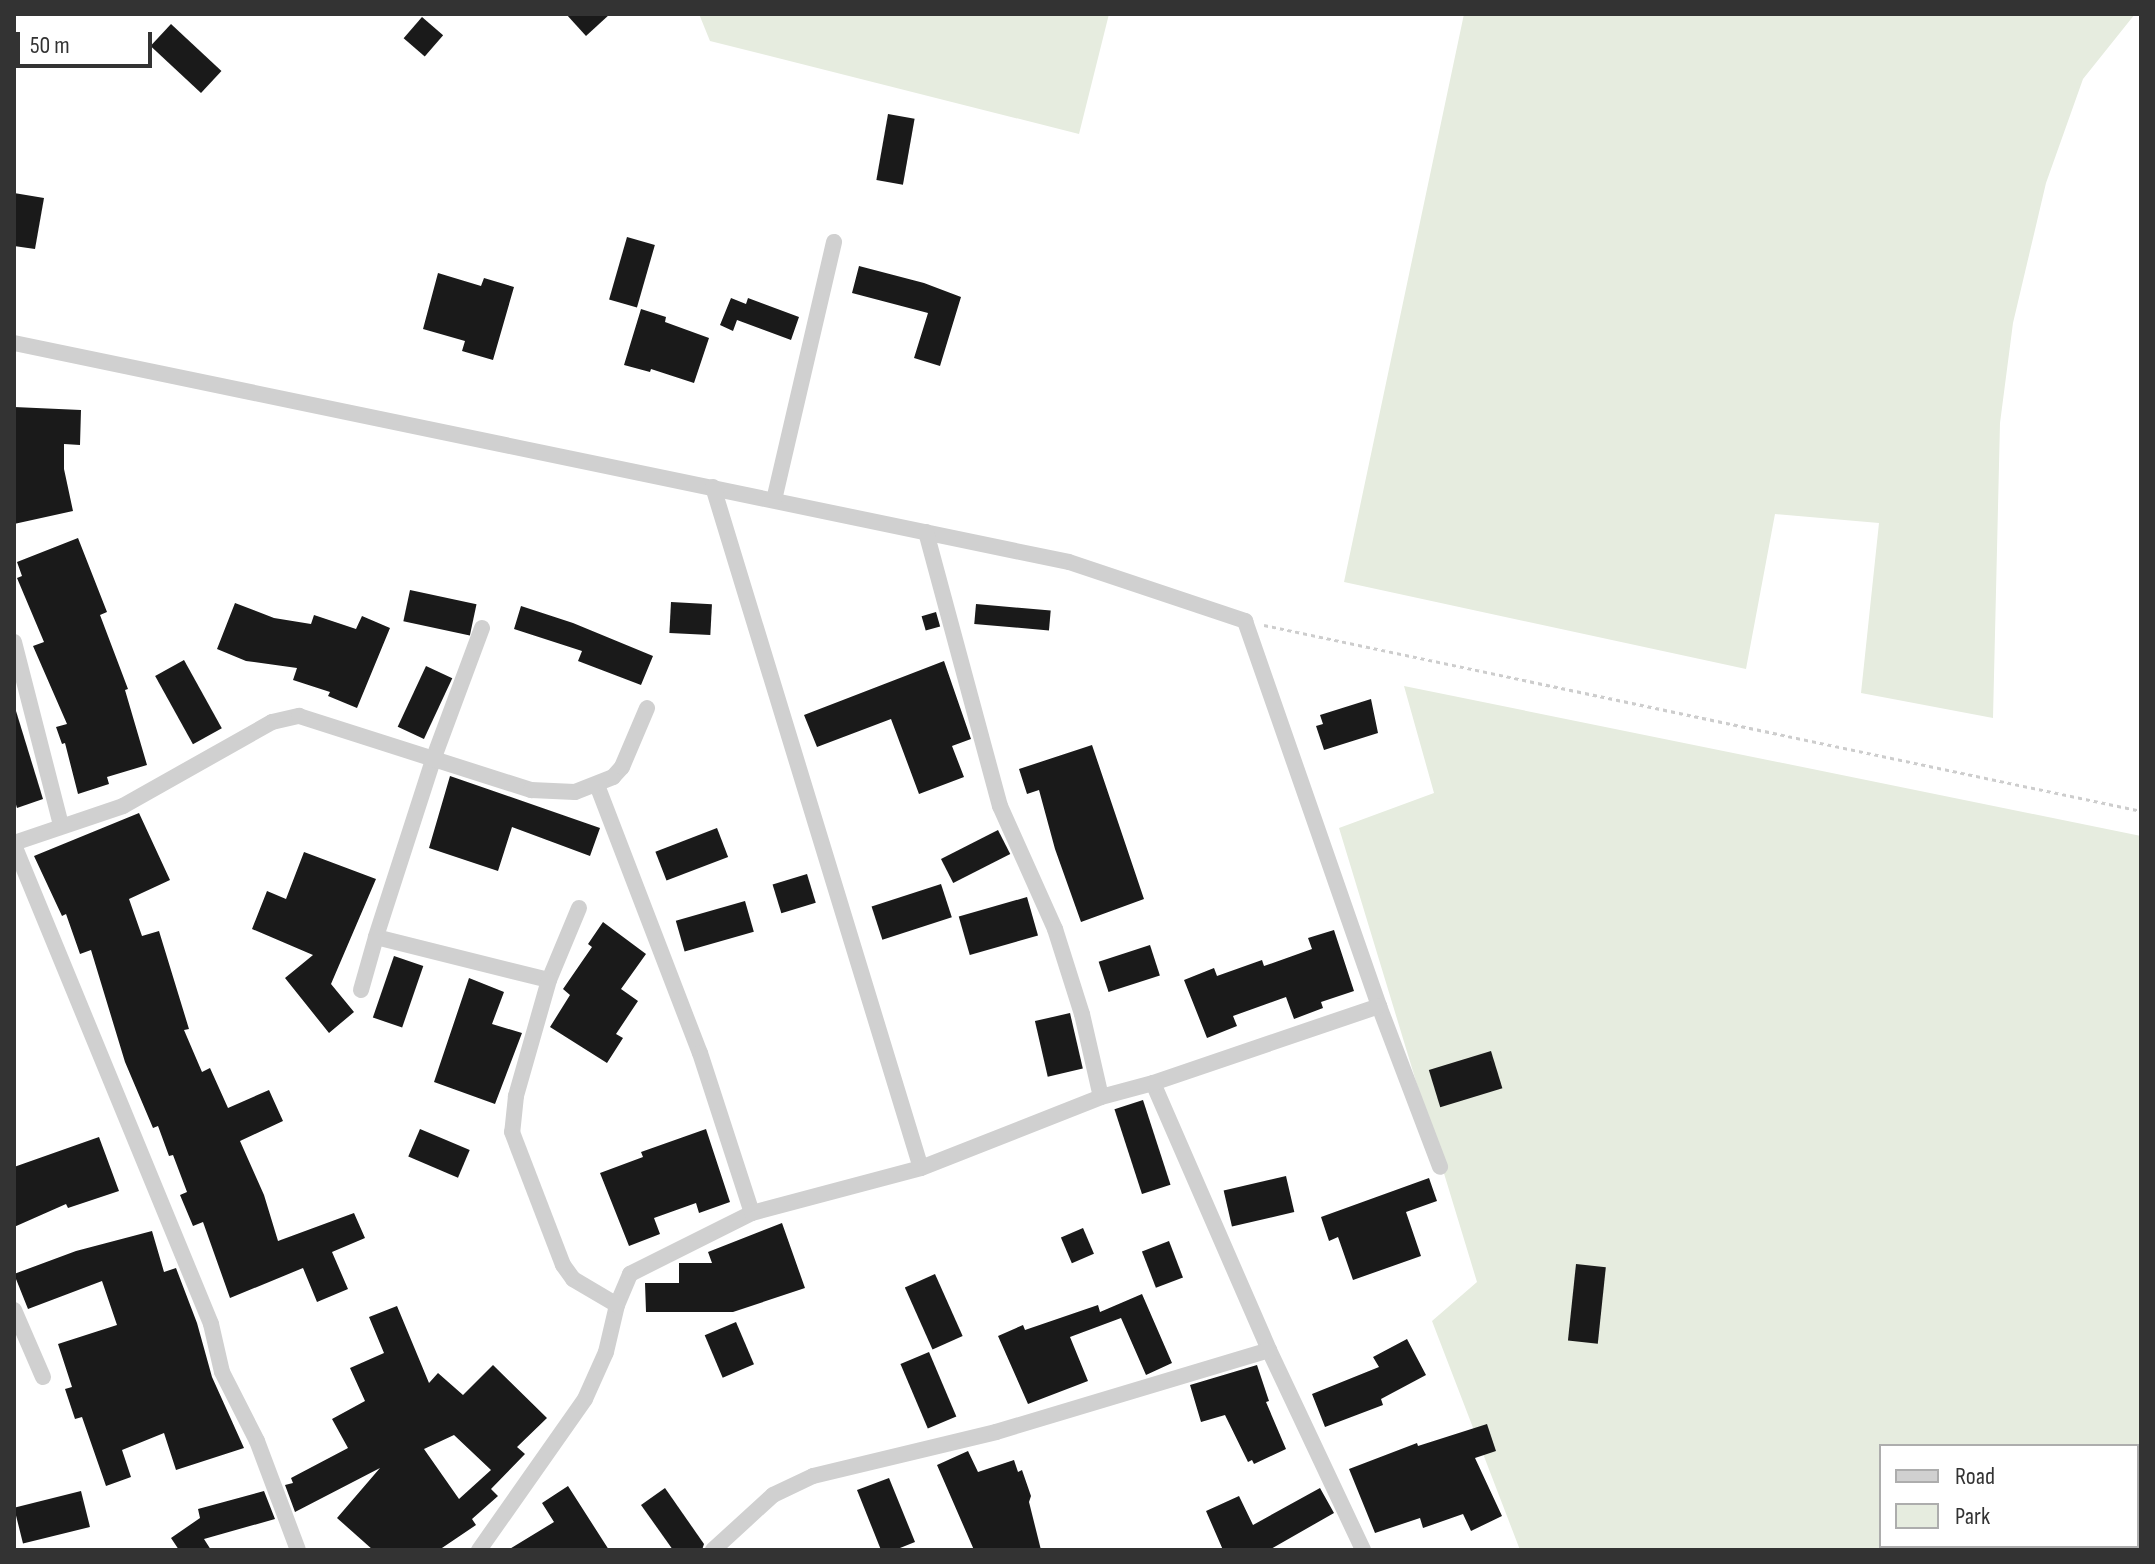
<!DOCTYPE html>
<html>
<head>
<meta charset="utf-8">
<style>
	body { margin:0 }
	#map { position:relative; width:2155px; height:1564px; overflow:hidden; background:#fff; font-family:"Sofia Sans Condensed",sans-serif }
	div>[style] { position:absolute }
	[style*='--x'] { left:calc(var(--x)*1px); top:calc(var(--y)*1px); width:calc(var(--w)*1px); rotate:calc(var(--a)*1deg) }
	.green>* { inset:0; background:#e6ecdf }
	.building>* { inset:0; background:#1a1a1a; transform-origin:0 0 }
	.path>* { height:3px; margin-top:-1.5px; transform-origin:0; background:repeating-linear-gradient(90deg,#cdcdcd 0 4px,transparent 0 8px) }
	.street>* { height:16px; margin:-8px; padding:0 8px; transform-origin:8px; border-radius:8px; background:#d0d0d0 }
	span { translate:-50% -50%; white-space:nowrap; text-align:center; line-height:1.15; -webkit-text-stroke:8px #fff; paint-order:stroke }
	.frame { position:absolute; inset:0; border:16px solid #333; pointer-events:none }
	.legend { position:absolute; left:1879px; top:1444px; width:260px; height:104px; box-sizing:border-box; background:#fff; border:2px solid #adadad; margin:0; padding:10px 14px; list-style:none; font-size:24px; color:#333 }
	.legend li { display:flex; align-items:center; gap:16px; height:40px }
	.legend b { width:40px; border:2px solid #adadad }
	.scale { position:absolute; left:16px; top:32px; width:136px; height:36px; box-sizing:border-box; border:4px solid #333; border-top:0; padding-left:10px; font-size:24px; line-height:28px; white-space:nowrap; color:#333; -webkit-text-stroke:6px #fff; paint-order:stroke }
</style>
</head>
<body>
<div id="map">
	<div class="green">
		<i style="clip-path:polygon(699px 14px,1109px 14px,1079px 134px,710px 41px)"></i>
		<i style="clip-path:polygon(1464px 14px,2135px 14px,2083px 79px,2046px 183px,2013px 323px,2000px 423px,1993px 718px,1861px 693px,1879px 523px,1775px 514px,1746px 669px,1344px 582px)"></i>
		<i style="clip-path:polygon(evenodd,1404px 686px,2141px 836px,2141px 1550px,1520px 1550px,1432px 1321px,1477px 1282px,1339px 828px,1434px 793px,1404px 686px,1881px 1446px,2137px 1446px,2137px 1546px,1881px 1546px,1881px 1446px)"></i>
	</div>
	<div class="building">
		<i style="clip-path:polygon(566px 14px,610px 14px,586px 36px)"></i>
		<i style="left:422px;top:17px;width:28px;height:28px;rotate:41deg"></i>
		<i style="left:171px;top:24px;width:69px;height:30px;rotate:43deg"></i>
		<i style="left:888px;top:114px;width:27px;height:67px;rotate:10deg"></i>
		<i style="clip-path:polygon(14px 193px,44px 198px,35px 249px,14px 246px)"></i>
		<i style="left:627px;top:237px;width:29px;height:65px;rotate:16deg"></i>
		<i style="clip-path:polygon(859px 266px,924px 283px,961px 297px,940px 366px,914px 358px,928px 313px,852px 293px)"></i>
		<i style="clip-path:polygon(438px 273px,481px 286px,484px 278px,514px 287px,493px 360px,462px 351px,465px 341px,423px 329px)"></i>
		<i style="clip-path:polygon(731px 298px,746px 304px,748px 298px,799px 317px,791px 340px,737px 320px,733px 331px,720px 325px)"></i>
		<i style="clip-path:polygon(641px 309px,666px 317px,665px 322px,709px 338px,694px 383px,651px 369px,650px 372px,624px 365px)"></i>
		<i style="clip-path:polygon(14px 407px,81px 410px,80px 445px,64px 444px,64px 469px,73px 511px,14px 524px)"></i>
		<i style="clip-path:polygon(78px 538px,107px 612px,100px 615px,128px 689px,125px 690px,147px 765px,107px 777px,109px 784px,78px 794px,65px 743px,62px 744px,56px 727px,67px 724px,33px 646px,44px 642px,17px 578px,22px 576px,17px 562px)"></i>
		<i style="left:410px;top:590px;width:68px;height:32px;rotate:12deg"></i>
		<i style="left:671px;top:602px;width:41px;height:31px;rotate:3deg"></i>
		<i style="clip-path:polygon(235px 603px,274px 618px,311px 624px,314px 615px,356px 629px,362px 616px,390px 628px,357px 708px,328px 696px,330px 692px,293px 680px,297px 668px,246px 661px,217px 649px)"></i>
		<i style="left:976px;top:604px;width:75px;height:20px;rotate:5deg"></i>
		<i style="clip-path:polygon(521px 606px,573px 623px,653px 656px,641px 685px,578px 661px,582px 651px,514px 629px)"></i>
		<i style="left:936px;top:612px;width:15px;height:15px;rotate:74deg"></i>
		<i style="left:184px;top:660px;width:78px;height:33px;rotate:61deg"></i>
		<i style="clip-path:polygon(944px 661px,971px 739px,952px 746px,964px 777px,919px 794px,891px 719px,817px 747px,804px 715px)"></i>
		<i style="left:426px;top:666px;width:29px;height:67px;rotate:25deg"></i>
		<i style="clip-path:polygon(1371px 699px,1378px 733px,1324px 750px,1316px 726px,1323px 724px,1320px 715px)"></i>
		<i style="clip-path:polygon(16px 711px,43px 799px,17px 808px,14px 798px)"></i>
		<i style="clip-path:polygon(1092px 745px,1144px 899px,1081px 922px,1055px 849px,1039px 790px,1027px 794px,1019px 769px)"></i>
		<i style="clip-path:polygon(450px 776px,600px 828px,590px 856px,512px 827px,498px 871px,429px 848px)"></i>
		<i style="clip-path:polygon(139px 813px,170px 880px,129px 899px,142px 936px,159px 931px,189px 1029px,184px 1030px,202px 1072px,210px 1068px,228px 1108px,269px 1090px,283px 1121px,240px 1141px,264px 1195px,278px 1241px,354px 1213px,365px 1238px,332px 1252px,348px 1289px,317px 1302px,303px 1268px,230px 1298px,203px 1222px,193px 1226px,180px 1195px,187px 1192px,173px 1155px,169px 1156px,158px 1126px,153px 1128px,125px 1062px,91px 950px,80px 954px,66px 914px,62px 916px,34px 856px)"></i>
		<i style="left:717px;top:828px;width:31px;height:66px;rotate:69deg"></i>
		<i style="left:998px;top:830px;width:27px;height:64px;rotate:63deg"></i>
		<i style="clip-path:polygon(304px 852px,376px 879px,331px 984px,354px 1012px,329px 1033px,285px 978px,313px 955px,252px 929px,267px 891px,286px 899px)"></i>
		<i style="left:807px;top:874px;width:30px;height:36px;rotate:73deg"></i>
		<i style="left:941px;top:884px;width:35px;height:73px;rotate:72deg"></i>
		<i style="left:1027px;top:897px;width:40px;height:71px;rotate:74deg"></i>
		<i style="left:745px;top:901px;width:32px;height:72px;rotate:74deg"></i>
		<i style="clip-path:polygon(603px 922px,646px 954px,621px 989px,638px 1001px,616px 1034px,623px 1038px,607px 1063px,550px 1027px,570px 995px,563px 989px,592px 947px,588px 944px)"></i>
		<i style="clip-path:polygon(1334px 930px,1354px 991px,1321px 1002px,1323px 1008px,1294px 1019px,1286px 997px,1233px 1016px,1237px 1026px,1207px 1038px,1184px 980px,1214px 968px,1217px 976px,1262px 960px,1264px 966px,1312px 949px,1308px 938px)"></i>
		<i style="left:1150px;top:945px;width:32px;height:54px;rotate:72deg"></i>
		<i style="left:394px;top:956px;width:31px;height:65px;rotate:19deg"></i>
		<i style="clip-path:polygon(469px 978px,504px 992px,492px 1024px,522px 1033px,495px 1104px,434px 1082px)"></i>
		<i style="left:1070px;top:1013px;width:57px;height:36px;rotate:77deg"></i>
		<i style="left:1491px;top:1051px;width:39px;height:65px;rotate:73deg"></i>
		<i style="left:1143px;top:1100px;width:89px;height:30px;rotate:72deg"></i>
		<i style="left:420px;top:1129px;width:54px;height:30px;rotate:23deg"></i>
		<i style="clip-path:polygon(706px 1129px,730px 1202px,699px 1213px,696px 1203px,654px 1218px,660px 1234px,629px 1246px,600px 1173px,643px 1157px,641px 1152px)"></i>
		<i style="clip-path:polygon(99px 1137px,119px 1191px,68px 1208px,66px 1204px,14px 1227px,14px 1167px)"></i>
		<i style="left:1286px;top:1176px;width:37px;height:64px;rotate:77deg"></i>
		<i style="clip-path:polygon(1429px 1178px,1437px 1201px,1406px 1212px,1421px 1256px,1353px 1280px,1338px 1237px,1329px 1241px,1321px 1217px)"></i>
		<i style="clip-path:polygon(782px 1223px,805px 1288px,733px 1312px,646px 1312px,645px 1283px,679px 1283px,679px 1263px,712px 1263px,708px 1252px)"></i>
		<i style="left:1083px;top:1228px;width:28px;height:24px;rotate:67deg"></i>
		<i style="clip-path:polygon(152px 1231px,164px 1272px,176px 1268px,197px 1323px,212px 1377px,244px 1448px,176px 1470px,164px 1433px,122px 1450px,131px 1477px,106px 1486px,82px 1417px,75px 1419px,65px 1389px,72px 1387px,58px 1344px,117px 1325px,102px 1281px,28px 1309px,14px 1274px,76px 1251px)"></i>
		<i style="left:1169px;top:1241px;width:39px;height:29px;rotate:69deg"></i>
		<i style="left:1576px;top:1264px;width:30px;height:77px;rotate:6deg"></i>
		<i style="left:935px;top:1274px;width:68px;height:33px;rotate:66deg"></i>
		<i style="clip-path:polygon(1142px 1294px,1172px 1363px,1146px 1375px,1121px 1318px,1070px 1337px,1088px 1381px,1028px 1404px,998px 1336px,1023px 1325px,1025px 1330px,1098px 1305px,1100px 1312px)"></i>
		<i style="clip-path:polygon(evenodd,397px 1306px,429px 1383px,438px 1373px,463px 1395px,493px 1365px,547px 1418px,517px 1447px,525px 1454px,491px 1489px,498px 1496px,472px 1519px,476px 1525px,439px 1550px,373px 1550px,337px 1518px,380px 1468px,295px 1512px,285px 1485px,293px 1483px,291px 1478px,348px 1448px,332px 1419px,365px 1401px,350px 1368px,384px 1353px,369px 1317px,397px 1306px,454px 1435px,491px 1470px,459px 1499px,424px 1449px,454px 1435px)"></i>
		<i style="left:736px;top:1322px;width:46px;height:34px;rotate:67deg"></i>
		<i style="clip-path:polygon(1407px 1339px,1426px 1375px,1381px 1399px,1383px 1405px,1325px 1427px,1312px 1394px,1379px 1367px,1373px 1357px)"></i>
		<i style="left:929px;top:1352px;width:70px;height:31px;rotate:67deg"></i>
		<i style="clip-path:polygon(1257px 1365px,1269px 1401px,1266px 1402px,1286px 1449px,1254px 1464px,1252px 1460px,1248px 1462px,1225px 1415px,1201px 1422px,1190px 1385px)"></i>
		<i style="clip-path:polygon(1487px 1424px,1496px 1451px,1475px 1458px,1502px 1516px,1471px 1531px,1463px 1514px,1423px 1528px,1420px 1518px,1375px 1533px,1349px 1469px,1417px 1443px,1418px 1446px)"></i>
		<i style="clip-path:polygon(968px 1451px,978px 1472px,1014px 1460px,1018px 1472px,1022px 1470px,1031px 1496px,1029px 1502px,1041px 1550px,974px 1550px,937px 1465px)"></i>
		<i style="clip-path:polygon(889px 1478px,915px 1542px,895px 1550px,881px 1550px,857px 1490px)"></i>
		<i style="clip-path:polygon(568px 1486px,609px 1550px,508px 1550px,554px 1522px,542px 1503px)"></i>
		<i style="clip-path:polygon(665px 1488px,704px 1544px,702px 1550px,673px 1550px,641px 1505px)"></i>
		<i style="clip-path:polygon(1320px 1488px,1334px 1513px,1269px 1550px,1223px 1550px,1206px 1511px,1239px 1496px,1253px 1525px)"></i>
		<i style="left:81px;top:1491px;width:37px;height:69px;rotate:76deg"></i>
		<i style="clip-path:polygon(264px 1491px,275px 1519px,204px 1539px,211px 1550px,179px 1550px,171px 1538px,200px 1518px,198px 1509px)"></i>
	</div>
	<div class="path">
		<i style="--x:1264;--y:625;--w:897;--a:11.97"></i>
	</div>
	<div class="street">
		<i style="--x:14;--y:343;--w:1077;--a:11.73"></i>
		<i style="--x:1069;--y:562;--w:186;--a:18.5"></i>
		<i style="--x:1245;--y:621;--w:408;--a:70.8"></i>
		<i style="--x:1379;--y:1006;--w:172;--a:69.2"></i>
		<i style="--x:713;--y:487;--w:712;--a:73.02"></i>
		<i style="--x:774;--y:500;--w:265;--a:-76.9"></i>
		<i style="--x:926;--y:532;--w:284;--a:74.9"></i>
		<i style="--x:1000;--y:806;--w:135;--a:65.9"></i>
		<i style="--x:1055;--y:929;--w:89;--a:72.4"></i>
		<i style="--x:1082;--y:1014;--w:85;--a:77.1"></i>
		<i style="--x:482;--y:628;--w:138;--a:110.4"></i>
		<i style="--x:434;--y:757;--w:189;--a:107.9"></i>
		<i style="--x:376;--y:937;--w:178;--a:14"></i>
		<i style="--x:14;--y:642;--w:189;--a:75.6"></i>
		<i style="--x:597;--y:785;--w:287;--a:69"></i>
		<i style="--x:700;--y:1053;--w:168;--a:72"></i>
		<i style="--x:14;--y:843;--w:115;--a:-18.7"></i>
		<i style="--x:123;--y:806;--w:171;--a:-29.4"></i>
		<i style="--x:272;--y:722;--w:28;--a:-13"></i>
		<i style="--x:299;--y:716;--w:244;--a:17.7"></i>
		<i style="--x:531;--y:790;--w:44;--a:2.6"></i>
		<i style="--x:575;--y:792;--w:41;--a:-21.5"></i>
		<i style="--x:613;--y:777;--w:13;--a:-48"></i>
		<i style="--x:622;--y:767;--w:64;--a:-67"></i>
		<i style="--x:14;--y:845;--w:518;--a:67.64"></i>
		<i style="--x:211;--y:1324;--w:49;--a:77.1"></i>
		<i style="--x:222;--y:1372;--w:77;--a:63.1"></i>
		<i style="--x:257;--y:1441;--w:116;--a:69.4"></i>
		<i style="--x:579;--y:908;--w:78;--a:112.6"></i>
		<i style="--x:549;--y:980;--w:121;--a:105.9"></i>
		<i style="--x:516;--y:1096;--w:36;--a:96"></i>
		<i style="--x:512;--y:1132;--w:142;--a:69"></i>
		<i style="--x:563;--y:1265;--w:17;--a:54"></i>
		<i style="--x:573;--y:1279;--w:51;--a:30.6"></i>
		<i style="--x:361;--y:990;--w:55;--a:-74.2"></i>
		<i style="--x:1153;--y:1083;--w:291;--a:66.5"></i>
		<i style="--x:1269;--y:1350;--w:221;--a:64.8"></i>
		<i style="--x:14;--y:1310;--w:73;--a:66.6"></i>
		<i style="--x:479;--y:1550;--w:184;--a:-54.9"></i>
		<i style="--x:585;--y:1399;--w:51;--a:-65.9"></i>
		<i style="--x:606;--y:1352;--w:48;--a:-76.8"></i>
		<i style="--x:617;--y:1305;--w:34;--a:-67"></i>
		<i style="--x:630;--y:1274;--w:136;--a:-26.6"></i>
		<i style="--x:752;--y:1213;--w:175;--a:-14.9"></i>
		<i style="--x:921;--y:1168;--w:193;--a:-21.5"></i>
		<i style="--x:1101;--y:1097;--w:54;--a:-15.1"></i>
		<i style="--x:1153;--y:1083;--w:239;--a:-18.8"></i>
		<i style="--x:713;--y:1550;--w:81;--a:-42.5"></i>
		<i style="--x:773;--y:1495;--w:44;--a:-25.4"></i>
		<i style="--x:813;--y:1476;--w:188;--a:-13.5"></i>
		<i style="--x:996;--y:1432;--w:285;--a:-16.7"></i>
	</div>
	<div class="frame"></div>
	<ul class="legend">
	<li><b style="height:10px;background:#d0d0d0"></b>Road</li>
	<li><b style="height:22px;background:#e6ecdf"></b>Park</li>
	</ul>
	<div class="scale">50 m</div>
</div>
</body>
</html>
